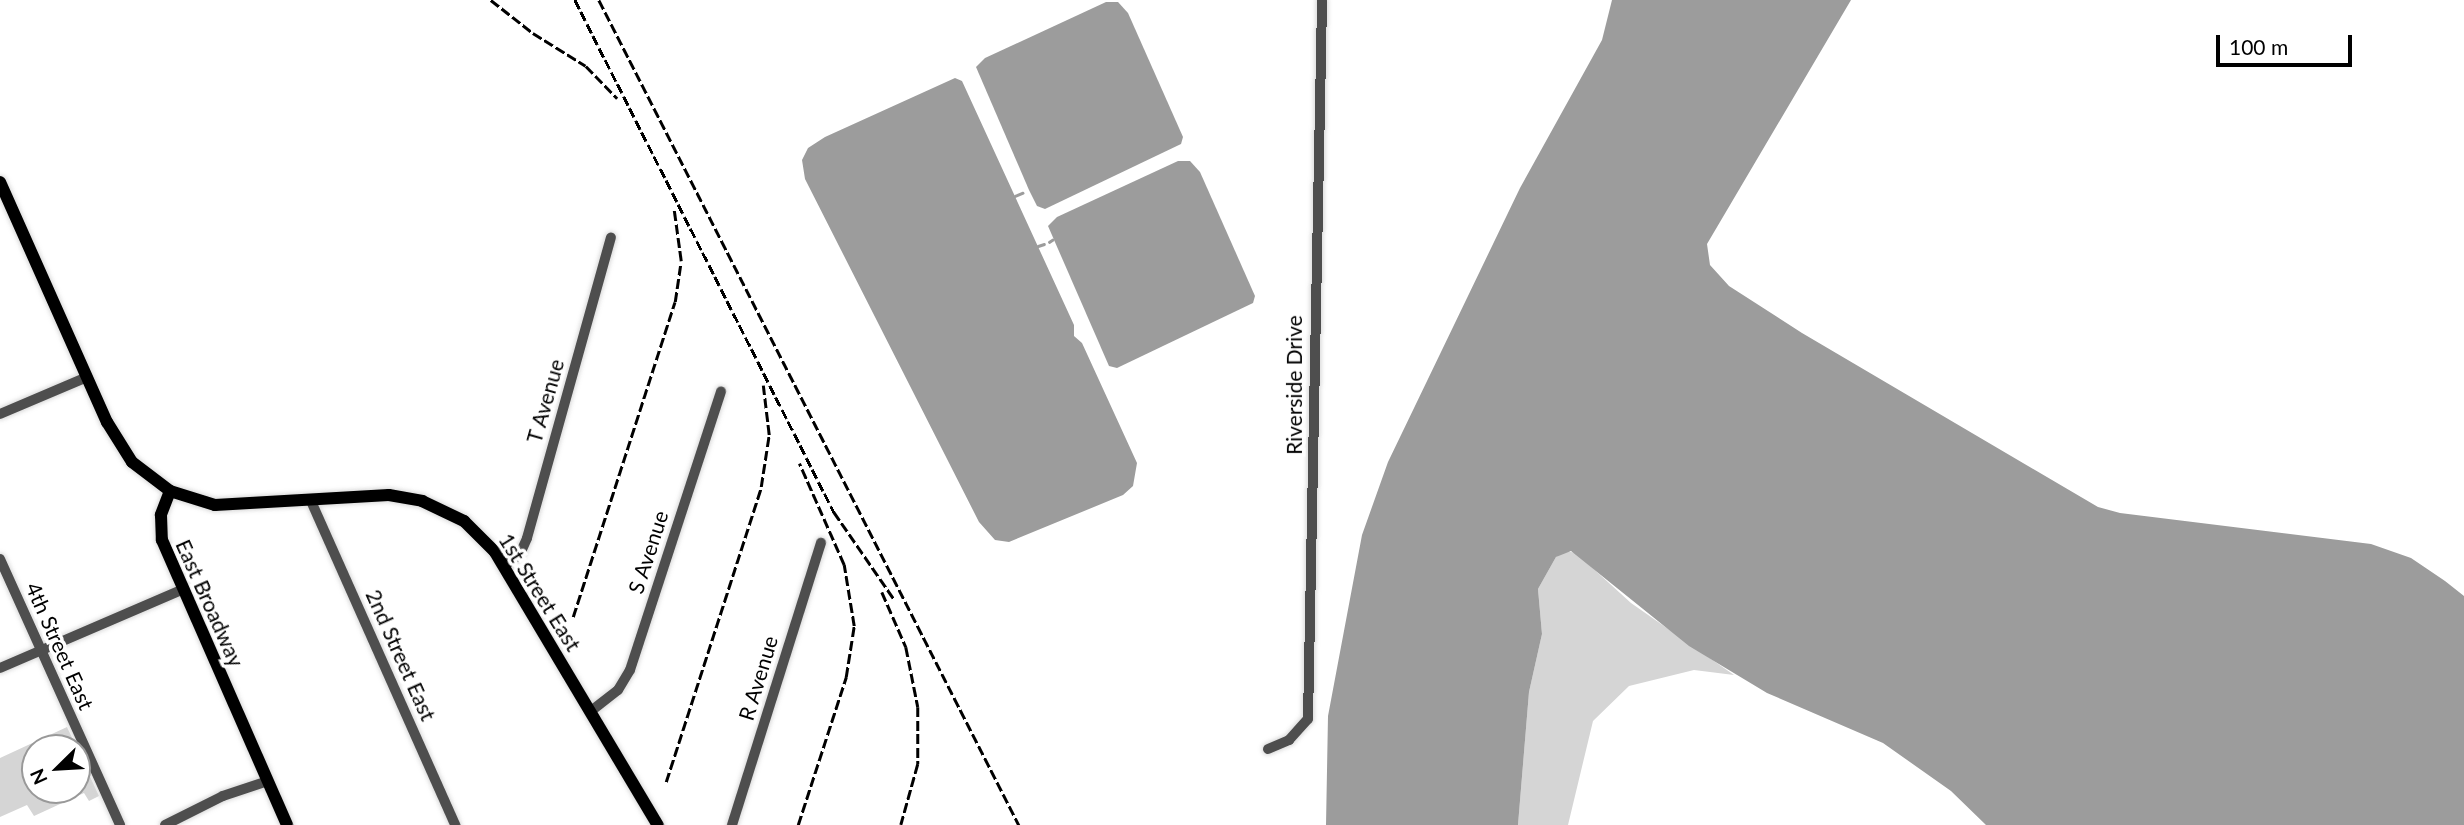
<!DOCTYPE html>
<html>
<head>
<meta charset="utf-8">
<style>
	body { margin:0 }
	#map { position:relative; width:2464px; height:825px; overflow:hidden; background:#fff; font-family:Lato,sans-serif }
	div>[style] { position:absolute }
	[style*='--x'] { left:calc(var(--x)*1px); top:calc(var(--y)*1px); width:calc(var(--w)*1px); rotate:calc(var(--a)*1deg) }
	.green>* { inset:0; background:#d5d5d5 }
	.water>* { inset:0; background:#9c9c9c }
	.stream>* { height:2.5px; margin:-1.25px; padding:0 1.25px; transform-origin:1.25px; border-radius:1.25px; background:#9c9c9c }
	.roads { filter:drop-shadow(0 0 2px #dbdbdb) drop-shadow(0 0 2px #dbdbdb) }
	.minor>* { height:10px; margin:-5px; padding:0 5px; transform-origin:5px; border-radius:5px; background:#4e4e4e }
	.major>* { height:12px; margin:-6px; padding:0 6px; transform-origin:6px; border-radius:6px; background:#000 }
	.rail>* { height:2.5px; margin-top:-1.25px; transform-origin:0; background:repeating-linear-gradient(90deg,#000 0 10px,transparent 0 13.5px) }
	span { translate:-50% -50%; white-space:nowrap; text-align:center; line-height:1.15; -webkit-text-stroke:7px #fff; paint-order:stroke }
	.street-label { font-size:21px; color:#000 }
	.north { position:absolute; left:21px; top:734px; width:70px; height:70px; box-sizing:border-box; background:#fff; border:2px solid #999; border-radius:50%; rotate:246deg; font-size:19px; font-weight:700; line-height:28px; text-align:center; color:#000 }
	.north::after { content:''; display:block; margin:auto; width:24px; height:32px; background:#000; clip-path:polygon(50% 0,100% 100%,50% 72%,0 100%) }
	.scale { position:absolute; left:2216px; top:35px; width:136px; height:32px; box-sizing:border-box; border:4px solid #000; border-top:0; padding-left:9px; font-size:21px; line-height:24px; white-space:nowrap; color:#000; -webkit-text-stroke:5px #fff; paint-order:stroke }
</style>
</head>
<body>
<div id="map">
	<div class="green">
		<i style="clip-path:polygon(1566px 551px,1576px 553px,1631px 603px,1734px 675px,1694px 670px,1629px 686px,1593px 721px,1568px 825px,1518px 825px,1529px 692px,1542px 634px,1538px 589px,1556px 557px)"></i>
		<i style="clip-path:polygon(67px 727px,77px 748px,35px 748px,35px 790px,77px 790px,77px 748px,99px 796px,89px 801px,84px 793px,34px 816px,27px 805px,0 817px,0 758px)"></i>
	</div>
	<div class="water">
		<i style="clip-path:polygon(1612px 0,1851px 0,1707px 244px,1710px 265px,1729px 286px,1802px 333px,2098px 507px,2120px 513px,2371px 544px,2411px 558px,2445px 581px,2464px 596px,2464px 825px,1986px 825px,1951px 791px,1883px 743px,1767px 693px,1689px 646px,1571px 551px,1556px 557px,1538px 589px,1542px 634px,1529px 692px,1518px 825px,1326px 825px,1328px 716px,1362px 535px,1388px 462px,1520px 188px,1602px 40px)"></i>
		<i style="clip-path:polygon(1106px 2px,1118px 2px,1128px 13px,1183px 137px,1181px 144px,1045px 209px,1037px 206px,1029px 190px,976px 67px,985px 58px)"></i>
		<i style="clip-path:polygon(955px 78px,962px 81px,1074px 325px,1074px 336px,1082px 343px,1137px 463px,1133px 486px,1123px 495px,1009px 542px,995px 540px,979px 522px,805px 179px,802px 160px,808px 148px,825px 137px)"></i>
		<i style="clip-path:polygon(1178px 161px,1190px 161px,1200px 172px,1255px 296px,1253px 303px,1117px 368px,1109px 366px,1048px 226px,1057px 217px)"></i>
	</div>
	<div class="stream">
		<i style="--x:1015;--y:196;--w:8;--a:-23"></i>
		<i style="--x:1049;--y:242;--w:4;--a:-34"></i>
		<i style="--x:1038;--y:246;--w:6;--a:-18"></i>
	</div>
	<div class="roads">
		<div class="minor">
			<i style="--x:0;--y:414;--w:95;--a:-23"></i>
			<i style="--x:311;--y:501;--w:355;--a:66"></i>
			<i style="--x:0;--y:559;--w:292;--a:65.7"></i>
			<i style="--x:504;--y:566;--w:20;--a:-37"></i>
			<i style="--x:520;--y:554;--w:17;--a:-66"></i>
			<i style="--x:527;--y:538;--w:312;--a:-74.4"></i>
			<i style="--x:0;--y:668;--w:199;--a:-23.3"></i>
			<i style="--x:591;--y:711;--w:34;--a:-38"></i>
			<i style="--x:618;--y:690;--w:23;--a:-59"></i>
			<i style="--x:630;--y:670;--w:293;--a:-71.9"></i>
			<i style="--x:1268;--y:749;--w:23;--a:-23"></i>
			<i style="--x:1289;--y:740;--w:28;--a:-48"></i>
			<i style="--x:1308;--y:719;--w:719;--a:-88.88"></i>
			<i style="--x:165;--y:825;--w:65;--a:-26.6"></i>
			<i style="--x:223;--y:796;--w:47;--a:-18.4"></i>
			<i style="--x:732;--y:825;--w:296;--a:-72.5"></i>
		</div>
		<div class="major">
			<i style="--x:0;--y:182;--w:263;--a:66"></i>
			<i style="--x:107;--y:422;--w:47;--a:58"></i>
			<i style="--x:132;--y:462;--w:48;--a:37.3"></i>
			<i style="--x:170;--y:491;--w:47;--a:17.3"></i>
			<i style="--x:215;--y:505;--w:174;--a:-3.3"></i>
			<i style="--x:389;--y:495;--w:34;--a:10"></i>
			<i style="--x:422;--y:501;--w:47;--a:25.5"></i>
			<i style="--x:464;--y:521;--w:44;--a:45"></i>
			<i style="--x:495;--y:552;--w:318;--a:59.2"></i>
			<i style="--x:170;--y:491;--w:26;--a:111"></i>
			<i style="--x:161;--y:515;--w:25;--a:88"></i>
			<i style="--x:162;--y:540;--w:311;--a:66.3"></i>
		</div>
	</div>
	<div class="rail">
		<i style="--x:491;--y:0;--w:53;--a:38.2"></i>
		<i style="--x:533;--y:33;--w:62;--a:31.9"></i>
		<i style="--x:586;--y:66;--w:45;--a:45.9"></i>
		<i style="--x:575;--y:0;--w:574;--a:63.17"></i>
		<i style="--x:834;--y:512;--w:106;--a:55.4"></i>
		<i style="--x:599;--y:0;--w:926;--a:63.02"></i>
		<i style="--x:882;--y:592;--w:60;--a:66.4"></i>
		<i style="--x:906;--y:647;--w:61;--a:78.7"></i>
		<i style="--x:918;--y:707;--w:57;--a:90"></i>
		<i style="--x:918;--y:764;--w:63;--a:105.6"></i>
		<i style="--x:573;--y:617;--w:331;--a:-72.1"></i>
		<i style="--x:675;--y:302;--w:41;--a:-81.7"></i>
		<i style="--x:681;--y:261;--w:51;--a:-97.8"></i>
		<i style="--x:666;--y:782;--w:310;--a:-72.1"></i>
		<i style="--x:761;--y:487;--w:53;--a:-81.3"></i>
		<i style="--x:769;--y:435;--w:50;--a:-96.8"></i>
		<i style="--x:798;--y:825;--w:156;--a:-72"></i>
		<i style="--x:846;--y:677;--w:52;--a:-81.1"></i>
		<i style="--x:854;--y:626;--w:62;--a:-99.3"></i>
		<i style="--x:844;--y:565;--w:111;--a:-113.8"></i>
	</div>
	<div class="street-label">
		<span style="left:1294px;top:385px;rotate:-90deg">Riverside Drive</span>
		<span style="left:545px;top:401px;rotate:-74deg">T Avenue</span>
		<span style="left:648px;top:552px;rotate:-72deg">S Avenue</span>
		<span style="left:540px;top:592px;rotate:58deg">1st Street East</span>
		<span style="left:210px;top:603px;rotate:66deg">East Broadway</span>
		<span style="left:60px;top:646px;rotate:66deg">4th Street East</span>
		<span style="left:401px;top:655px;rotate:66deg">2nd Street East</span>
		<span style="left:758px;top:678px;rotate:-73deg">R Avenue</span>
	</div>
	<div class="north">N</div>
	<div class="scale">100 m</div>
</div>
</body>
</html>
